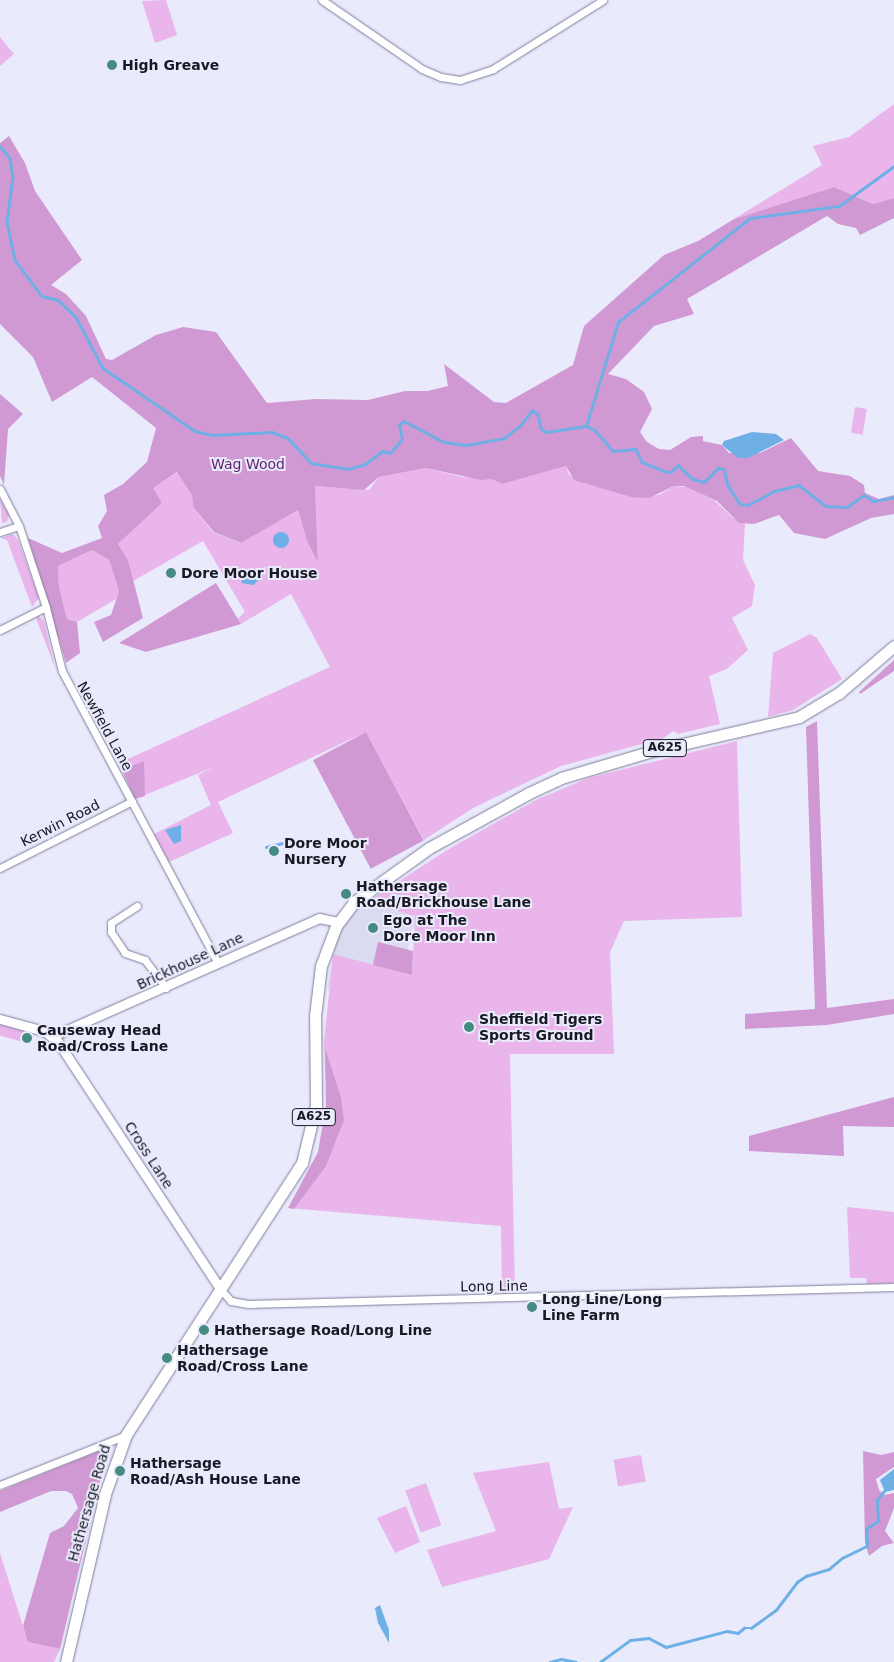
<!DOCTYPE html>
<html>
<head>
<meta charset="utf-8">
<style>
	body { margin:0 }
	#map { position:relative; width:894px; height:1662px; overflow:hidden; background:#e9eafc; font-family:"DejaVu Sans",sans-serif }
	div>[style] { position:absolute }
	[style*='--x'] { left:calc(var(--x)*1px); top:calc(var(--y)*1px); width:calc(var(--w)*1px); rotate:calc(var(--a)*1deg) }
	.built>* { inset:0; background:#dadaf0 }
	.green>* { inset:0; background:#e9b5eb; transform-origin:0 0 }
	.forest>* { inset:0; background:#d199d3; transform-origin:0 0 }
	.water>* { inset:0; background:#6eb0e5 }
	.round { border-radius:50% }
	.stream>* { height:2.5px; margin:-1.25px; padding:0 1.25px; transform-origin:1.25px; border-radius:1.25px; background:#6eb0e5 }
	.roads { filter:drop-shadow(0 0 1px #7d7e99) drop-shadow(0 0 1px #7d7e99) }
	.minor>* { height:7px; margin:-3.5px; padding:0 3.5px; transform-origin:3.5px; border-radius:3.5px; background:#fff }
	.tertiary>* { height:9px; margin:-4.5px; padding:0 4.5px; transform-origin:4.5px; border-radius:4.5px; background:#fff }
	.primary>* { height:11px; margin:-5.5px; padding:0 5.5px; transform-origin:5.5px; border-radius:5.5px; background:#fff }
	.dots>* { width:14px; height:14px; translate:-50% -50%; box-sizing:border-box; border:2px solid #e9eafc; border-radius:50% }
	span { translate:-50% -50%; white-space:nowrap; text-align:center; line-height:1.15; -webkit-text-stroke:4px #e9eafc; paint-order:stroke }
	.shield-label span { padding:1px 4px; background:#e9eafc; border:1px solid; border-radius:4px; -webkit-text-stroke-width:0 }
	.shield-label { font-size:12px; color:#191924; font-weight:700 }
	.poi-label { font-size:14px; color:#191924; font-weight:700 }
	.left { translate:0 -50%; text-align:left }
	.park-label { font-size:14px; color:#611f66 }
	.street-label { font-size:14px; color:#191924 }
</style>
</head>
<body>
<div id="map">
	<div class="built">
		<i style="clip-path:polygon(362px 903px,416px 916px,402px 972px,327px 989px,336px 941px,347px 920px)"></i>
	</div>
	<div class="green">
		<i style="clip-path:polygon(166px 0,177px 35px,155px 43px,142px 1px)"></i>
		<i style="clip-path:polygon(0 37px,14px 54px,0 66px)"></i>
		<i style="clip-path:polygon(894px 104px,894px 198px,873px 204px,834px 187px,734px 219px,822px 165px,813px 146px,849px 137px)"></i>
		<i style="left:855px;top:407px;width:12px;height:26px;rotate:9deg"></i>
		<i style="clip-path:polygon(566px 466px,569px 475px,632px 497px,659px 495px,674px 486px,687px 487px,714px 500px,733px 518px,745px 524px,743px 560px,755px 585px,752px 606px,732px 618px,748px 650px,727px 669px,709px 676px,720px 724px,678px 734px,673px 731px,664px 738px,561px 766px,473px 808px,424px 840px,366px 732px,218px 802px,233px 833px,169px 862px,154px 834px,211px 805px,198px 775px,214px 767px,135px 799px,119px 763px,330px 667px,291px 594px,241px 624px,238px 618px,245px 612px,203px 541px,133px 581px,128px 560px,118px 544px,162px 503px,152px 488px,178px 472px,192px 495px,193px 507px,213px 532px,240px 543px,298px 510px,307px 541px,318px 560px,315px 486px,369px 490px,379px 477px,426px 468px,462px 477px,491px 479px,503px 484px)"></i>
		<i style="clip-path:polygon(0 499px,9px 514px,7px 522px,2px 523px)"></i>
		<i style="clip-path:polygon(13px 534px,18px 540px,39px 598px,32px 607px,7px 540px,1px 538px)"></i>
		<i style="clip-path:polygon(92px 550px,109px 560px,119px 591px,116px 599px,77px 622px,67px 619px,59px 587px,58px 566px)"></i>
		<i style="clip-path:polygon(39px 616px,44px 621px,55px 668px,36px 618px)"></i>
		<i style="clip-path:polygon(810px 634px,817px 638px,842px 679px,793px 710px,768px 717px,773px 653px)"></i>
		<i style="clip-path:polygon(737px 741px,742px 917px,624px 921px,610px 952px,614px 1054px,510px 1054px,515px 1293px,502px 1294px,501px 1226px,288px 1208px,329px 1150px,324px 1042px,333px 954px,412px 975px,415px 916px,366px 903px,447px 850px,536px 800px,588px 778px)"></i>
		<i style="left:0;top:1024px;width:29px;height:11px;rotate:16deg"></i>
		<i style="clip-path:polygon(847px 1207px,894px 1212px,894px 1283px,867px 1284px,866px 1278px,850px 1278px)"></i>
		<i style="left:641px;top:1455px;width:27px;height:28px;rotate:80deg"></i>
		<i style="clip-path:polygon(549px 1462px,559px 1509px,573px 1507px,549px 1559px,442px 1587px,427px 1550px,496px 1531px,473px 1473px)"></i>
		<i style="left:426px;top:1483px;width:45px;height:22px;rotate:70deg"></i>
		<i style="clip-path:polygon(406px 1506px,420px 1542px,395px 1553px,377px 1518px)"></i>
		<i style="clip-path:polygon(0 1553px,28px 1642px,60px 1649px,54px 1662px,0 1662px)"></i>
	</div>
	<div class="forest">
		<i style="clip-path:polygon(9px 136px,25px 163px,35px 191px,82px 260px,51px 285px,66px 294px,86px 316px,106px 359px,112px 360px,156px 335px,183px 327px,216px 332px,267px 403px,316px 399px,368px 400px,405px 391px,428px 391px,448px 386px,444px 364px,494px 402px,506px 403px,573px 365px,584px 326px,664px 255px,698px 241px,734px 219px,834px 187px,873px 204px,894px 198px,894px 218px,860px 235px,856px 228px,838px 224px,827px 216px,687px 299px,694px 314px,654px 326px,608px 374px,626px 379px,644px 392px,652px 409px,640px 432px,647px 442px,659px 449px,670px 450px,691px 437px,703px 436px,703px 441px,722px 445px,729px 453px,760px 453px,791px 438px,818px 471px,850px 476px,864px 485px,865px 493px,879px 499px,894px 495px,894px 514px,871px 518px,825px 539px,794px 533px,779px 515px,754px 524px,739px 523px,717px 501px,684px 486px,674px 486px,649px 498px,631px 497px,574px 480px,566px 466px,503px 484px,491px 479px,481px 480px,426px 468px,379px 477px,364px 490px,315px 486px,318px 562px,307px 541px,298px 510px,241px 543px,214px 532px,193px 507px,192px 495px,177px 472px,153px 488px,162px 503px,118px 544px,128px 560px,143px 618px,103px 642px,94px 622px,111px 615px,119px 591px,109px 560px,92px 550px,58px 566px,59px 587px,67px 619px,77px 622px,80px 653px,66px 663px,28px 538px,62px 553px,102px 538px,98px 526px,107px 511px,104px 495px,123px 484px,147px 462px,156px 428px,92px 377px,52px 402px,33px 357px,0 324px,0 143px)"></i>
		<i style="clip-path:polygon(0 394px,23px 414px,8px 429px,4px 485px,0 476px)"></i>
		<i style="clip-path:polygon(216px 583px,241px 624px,146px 652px,119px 643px)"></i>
		<i style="clip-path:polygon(894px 660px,894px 671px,860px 694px,859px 692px)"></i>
		<i style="clip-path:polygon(817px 721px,827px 1008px,894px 999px,894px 1014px,827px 1025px,745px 1029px,745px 1014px,815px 1009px,806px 727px)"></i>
		<i style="left:366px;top:732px;width:123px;height:60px;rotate:62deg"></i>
		<i style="clip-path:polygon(144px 761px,145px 796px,135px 799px,122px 770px)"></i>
		<i style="clip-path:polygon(378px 942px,413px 951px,412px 975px,373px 965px)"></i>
		<i style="clip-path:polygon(325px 1048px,341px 1097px,344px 1120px,326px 1166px,294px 1209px,288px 1208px,318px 1152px,326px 1105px)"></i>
		<i style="clip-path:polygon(894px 1097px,894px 1127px,843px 1126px,844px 1156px,749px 1151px,749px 1136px)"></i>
		<i style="clip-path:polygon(99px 1451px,104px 1451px,106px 1456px,60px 1649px,28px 1642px,23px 1626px,50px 1533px,64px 1526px,78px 1508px,72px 1494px,66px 1491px,51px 1491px,0 1512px,0 1491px)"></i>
		<i style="clip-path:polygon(863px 1451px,881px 1455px,894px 1452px,894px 1467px,876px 1479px,879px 1490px,884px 1495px,894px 1493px,894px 1508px,885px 1531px,894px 1543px,882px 1546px,869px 1556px,865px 1543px)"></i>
	</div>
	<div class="water">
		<i style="clip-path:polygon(752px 432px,776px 434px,784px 440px,748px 458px,738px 458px,722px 445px,724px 441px)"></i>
		<i class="round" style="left:273px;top:532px;width:16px;height:16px"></i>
		<i style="clip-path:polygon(257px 570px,262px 575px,254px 585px,241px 583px,244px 575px)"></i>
		<i style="clip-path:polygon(181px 825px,181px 841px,174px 844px,165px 830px)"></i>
		<i style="clip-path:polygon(894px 1469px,894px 1490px,885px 1492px,880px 1480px)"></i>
		<i style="clip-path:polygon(380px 1605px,389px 1630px,389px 1643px,378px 1623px,375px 1608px)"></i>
	</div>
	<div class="stream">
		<i style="--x:0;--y:146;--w:16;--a:50"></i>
		<i style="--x:10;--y:158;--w:19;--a:81"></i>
		<i style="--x:13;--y:177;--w:45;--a:97.6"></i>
		<i style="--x:7;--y:222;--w:39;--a:78"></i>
		<i style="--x:15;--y:260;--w:45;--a:53.1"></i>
		<i style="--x:42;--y:296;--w:16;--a:14"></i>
		<i style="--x:58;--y:300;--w:25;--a:43"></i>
		<i style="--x:76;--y:317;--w:58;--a:62.1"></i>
		<i style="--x:103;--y:368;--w:112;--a:34.4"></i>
		<i style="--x:195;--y:431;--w:18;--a:13"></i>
		<i style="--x:213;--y:435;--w:59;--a:-2.9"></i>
		<i style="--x:272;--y:432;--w:17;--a:21"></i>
		<i style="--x:288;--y:438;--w:34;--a:47"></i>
		<i style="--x:311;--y:463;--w:37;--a:9"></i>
		<i style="--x:348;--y:469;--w:18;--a:-16"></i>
		<i style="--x:365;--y:464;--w:21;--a:-37"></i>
		<i style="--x:382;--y:451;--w:8;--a:14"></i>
		<i style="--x:390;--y:453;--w:18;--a:-49"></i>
		<i style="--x:402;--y:439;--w:14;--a:-102"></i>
		<i style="--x:399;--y:425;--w:6;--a:-39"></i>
		<i style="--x:404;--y:421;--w:45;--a:27.7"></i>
		<i style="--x:444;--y:442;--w:22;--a:8"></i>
		<i style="--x:466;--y:445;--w:39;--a:-10"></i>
		<i style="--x:504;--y:438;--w:20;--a:-37"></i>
		<i style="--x:520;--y:426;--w:20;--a:-53"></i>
		<i style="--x:532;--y:410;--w:7;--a:34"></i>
		<i style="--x:538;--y:414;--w:14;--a:78"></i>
		<i style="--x:541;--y:428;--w:6;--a:39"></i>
		<i style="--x:546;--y:432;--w:40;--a:-8.5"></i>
		<i style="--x:586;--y:426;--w:10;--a:24"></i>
		<i style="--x:595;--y:430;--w:28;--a:49"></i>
		<i style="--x:613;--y:451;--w:23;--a:-5"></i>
		<i style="--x:636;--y:449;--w:14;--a:65"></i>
		<i style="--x:642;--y:462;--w:27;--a:22"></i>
		<i style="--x:667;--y:472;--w:4;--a:0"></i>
		<i style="--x:671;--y:472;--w:10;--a:-45"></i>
		<i style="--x:678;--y:465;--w:21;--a:43"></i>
		<i style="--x:693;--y:479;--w:11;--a:15"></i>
		<i style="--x:704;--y:482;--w:20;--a:-45"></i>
		<i style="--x:718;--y:468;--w:6;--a:9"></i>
		<i style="--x:724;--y:469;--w:16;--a:76"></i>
		<i style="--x:728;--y:485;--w:22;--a:58"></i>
		<i style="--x:740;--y:504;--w:8;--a:7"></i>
		<i style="--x:748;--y:505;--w:30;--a:-28"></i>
		<i style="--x:774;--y:491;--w:26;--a:-13"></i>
		<i style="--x:799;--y:485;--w:34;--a:38"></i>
		<i style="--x:826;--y:506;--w:21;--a:3"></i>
		<i style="--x:847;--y:507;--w:21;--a:-35"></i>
		<i style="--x:864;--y:495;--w:12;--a:31"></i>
		<i style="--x:874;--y:501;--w:20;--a:-11"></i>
		<i style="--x:586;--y:426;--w:109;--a:-72.9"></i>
		<i style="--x:618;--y:322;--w:168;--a:-38.2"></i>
		<i style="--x:750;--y:218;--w:90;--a:-7.7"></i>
		<i style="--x:839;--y:206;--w:68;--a:-36"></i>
		<i style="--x:286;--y:843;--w:4;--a:34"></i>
		<i style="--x:266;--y:847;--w:18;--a:-13"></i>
		<i style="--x:550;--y:1662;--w:11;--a:-15"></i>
		<i style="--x:561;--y:1659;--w:15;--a:11"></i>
		<i style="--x:600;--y:1662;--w:37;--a:-36"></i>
		<i style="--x:630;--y:1640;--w:19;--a:-6"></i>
		<i style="--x:649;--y:1638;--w:19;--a:28"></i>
		<i style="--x:666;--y:1647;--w:63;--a:-14.7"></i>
		<i style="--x:727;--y:1631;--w:11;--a:10"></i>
		<i style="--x:738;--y:1633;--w:8;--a:-40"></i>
		<i style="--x:744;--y:1628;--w:7;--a:0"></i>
		<i style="--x:751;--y:1628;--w:31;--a:-36"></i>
		<i style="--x:776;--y:1610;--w:35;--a:-53"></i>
		<i style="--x:797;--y:1582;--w:11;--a:-34"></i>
		<i style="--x:806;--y:1576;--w:24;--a:-17"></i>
		<i style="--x:829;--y:1569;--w:17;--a:-40"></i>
		<i style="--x:842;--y:1558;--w:28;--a:-26"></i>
		<i style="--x:867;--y:1546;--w:17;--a:-93"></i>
		<i style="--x:866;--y:1529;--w:14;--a:-34"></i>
		<i style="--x:878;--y:1521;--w:21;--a:-93"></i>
		<i style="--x:877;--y:1500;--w:11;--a:-52"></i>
	</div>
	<div class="roads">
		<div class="minor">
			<i style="--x:322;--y:0;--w:121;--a:34.6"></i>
			<i style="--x:422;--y:69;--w:21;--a:23"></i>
			<i style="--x:441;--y:77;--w:19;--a:9"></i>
			<i style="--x:460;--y:80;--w:35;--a:-18"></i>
			<i style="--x:493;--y:69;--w:130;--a:-32.1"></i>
			<i style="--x:0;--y:489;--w:42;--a:62.8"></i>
			<i style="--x:19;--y:526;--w:85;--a:71.6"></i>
			<i style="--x:46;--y:607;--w:66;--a:76"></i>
			<i style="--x:62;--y:671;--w:331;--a:61.9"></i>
			<i style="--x:0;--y:532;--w:20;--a:-18"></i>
			<i style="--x:0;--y:630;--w:51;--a:-26.6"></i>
			<i style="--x:0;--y:868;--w:148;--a:-26.9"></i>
			<i style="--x:137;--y:906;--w:31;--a:147"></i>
			<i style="--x:111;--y:923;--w:9;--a:90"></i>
			<i style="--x:111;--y:932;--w:25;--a:56"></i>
			<i style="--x:125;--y:953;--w:21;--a:19"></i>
			<i style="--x:145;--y:960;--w:35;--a:53"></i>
			<i style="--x:221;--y:1290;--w:15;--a:48"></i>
			<i style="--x:231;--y:1301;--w:17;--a:10"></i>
			<i style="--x:248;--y:1304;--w:646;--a:-1.51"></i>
			<i style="--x:0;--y:1485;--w:136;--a:-21.6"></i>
		</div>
		<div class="tertiary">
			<i style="--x:0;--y:1019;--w:46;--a:15.3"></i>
			<i style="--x:44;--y:1031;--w:18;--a:38"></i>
			<i style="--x:58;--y:1042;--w:297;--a:56.7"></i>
			<i style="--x:53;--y:1036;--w:291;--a:-23.9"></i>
			<i style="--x:319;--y:918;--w:19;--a:12"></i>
		</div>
		<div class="primary">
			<i style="--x:66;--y:1662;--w:172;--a:-76.9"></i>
			<i style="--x:105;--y:1494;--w:63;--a:-70.4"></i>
			<i style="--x:126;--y:1435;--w:324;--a:-57.1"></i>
			<i style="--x:302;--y:1163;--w:60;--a:-76.4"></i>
			<i style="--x:316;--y:1105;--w:89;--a:-90.6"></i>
			<i style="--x:315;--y:1016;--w:50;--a:-83.2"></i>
			<i style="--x:321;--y:966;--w:43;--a:-69.4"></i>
			<i style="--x:336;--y:926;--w:30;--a:-53"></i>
			<i style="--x:354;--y:902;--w:92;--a:-35.8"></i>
			<i style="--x:429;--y:848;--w:114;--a:-28.8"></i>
			<i style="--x:529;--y:793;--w:35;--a:-25"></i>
			<i style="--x:561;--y:778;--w:95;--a:-16.5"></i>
			<i style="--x:652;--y:751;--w:151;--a:-13"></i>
			<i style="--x:799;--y:717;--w:47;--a:-31"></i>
			<i style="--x:839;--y:693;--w:72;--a:-40.5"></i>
		</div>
	</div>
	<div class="dots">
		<i style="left:112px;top:65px;background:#468b81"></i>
		<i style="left:171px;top:573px;background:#468b81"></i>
		<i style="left:274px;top:851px;background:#468b81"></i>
		<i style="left:346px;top:894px;background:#468b81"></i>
		<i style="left:373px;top:928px;background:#468b81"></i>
		<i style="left:469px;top:1027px;background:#468b81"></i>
		<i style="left:27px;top:1038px;background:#468b81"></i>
		<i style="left:532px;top:1307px;background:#468b81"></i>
		<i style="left:204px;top:1330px;background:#468b81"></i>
		<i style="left:167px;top:1358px;background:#468b81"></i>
		<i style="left:120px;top:1471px;background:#468b81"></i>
	</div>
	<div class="shield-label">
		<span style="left:665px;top:748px">A625</span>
		<span style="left:314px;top:1117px">A625</span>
	</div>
	<div class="poi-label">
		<span class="left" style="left:122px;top:65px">High Greave</span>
		<span class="left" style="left:181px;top:573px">Dore Moor House</span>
		<span class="left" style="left:284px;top:851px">Dore Moor<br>Nursery</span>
		<span class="left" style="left:356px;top:894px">Hathersage<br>Road/Brickhouse Lane</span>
		<span class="left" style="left:383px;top:928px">Ego at The<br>Dore Moor Inn</span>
		<span class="left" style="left:479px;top:1027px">Sheffield Tigers<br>Sports Ground</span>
		<span class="left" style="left:37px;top:1038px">Causeway Head<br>Road/Cross Lane</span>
		<span class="left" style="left:542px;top:1307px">Long Line/Long<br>Line Farm</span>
		<span class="left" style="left:214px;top:1330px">Hathersage Road/Long Line</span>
		<span class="left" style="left:177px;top:1358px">Hathersage<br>Road/Cross Lane</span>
		<span class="left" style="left:130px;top:1471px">Hathersage<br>Road/Ash House Lane</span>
	</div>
	<div class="park-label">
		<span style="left:248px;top:464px">Wag Wood</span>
	</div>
	<div class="street-label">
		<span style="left:105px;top:726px;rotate:61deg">Newfield Lane</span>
		<span style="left:60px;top:823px;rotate:-27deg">Kerwin Road</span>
		<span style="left:190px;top:961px;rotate:-25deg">Brickhouse Lane</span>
		<span style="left:149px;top:1155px;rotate:57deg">Cross Lane</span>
		<span style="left:494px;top:1286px;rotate:-1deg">Long Line</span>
		<span style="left:89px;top:1503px;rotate:-74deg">Hathersage Road</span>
	</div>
</div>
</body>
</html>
